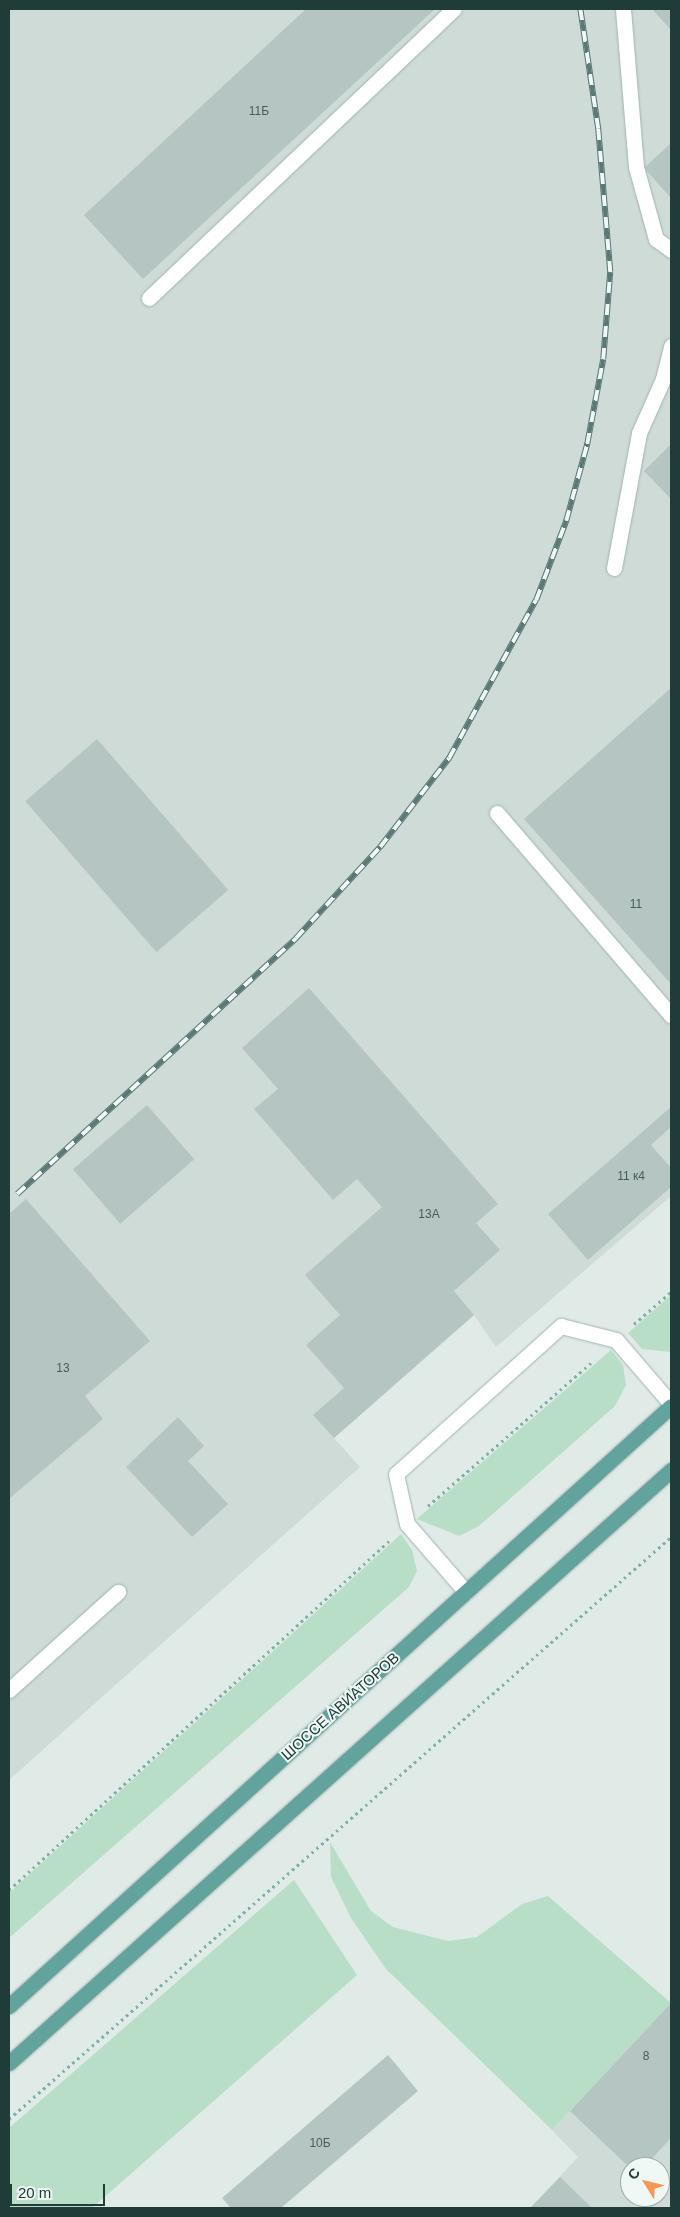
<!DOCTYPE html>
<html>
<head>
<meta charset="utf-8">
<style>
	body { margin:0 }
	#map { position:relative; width:680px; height:2217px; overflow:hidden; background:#e0ebe8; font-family:Arial,sans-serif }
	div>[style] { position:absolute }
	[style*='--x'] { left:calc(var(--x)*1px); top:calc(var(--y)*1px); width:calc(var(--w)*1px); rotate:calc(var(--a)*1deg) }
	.built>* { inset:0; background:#cedbd7 }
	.green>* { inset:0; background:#b8dec8 }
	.building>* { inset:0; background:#b5c6c2; transform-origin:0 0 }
	.path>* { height:3px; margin-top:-1.5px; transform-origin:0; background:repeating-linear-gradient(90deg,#7fb0a9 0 2.5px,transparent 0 6.5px) }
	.roads { filter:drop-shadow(0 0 1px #a3b3b0) drop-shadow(0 0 1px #a3b3b0) }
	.service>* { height:15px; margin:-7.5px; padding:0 7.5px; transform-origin:7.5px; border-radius:7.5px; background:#fff }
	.primary>* { height:15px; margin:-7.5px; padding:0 7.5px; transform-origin:7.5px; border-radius:7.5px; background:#63a39d }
	.rail>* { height:5.5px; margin-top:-2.75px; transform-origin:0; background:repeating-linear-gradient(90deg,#f0f8f5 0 11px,#5a7875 0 22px); box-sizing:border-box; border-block:1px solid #5a7875 }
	span { translate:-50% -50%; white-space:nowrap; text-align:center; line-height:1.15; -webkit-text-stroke:4px #f0f8f5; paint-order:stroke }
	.number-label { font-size:12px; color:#455e5b }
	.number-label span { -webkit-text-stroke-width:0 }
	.street-label { font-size:15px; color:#203c39 }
	.frame { position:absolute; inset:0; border:10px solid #203c39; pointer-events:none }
	.north { position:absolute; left:620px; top:2157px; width:50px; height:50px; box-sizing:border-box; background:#f0f8f5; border:1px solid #9dadaa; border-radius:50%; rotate:306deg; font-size:14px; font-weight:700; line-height:20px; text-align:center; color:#203c39 }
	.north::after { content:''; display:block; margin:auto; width:18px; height:22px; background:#f79753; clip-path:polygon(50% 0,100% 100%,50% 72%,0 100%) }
	.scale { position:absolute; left:10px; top:2184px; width:95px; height:22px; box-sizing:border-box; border:2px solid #203c39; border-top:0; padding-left:6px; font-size:15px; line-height:18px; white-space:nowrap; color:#203c39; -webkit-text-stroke:4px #f0f8f5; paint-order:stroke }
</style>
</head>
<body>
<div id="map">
	<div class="built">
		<i style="clip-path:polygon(9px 9px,671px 9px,671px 1196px,496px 1347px,474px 1315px,334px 1438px,360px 1467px,9px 1780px)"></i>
		<i style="clip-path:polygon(evenodd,671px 2003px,671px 2208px,531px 2208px,578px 2157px,552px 2130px,671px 2003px,630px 2167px,660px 2167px,660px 2197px,630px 2197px,630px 2167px)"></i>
	</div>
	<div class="green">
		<i style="clip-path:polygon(671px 1295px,671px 1352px,642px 1349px,628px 1333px)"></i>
		<i style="clip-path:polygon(611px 1350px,623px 1365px,626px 1385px,615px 1406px,479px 1526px,459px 1536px,417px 1519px)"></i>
		<i style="clip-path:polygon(401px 1534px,412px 1550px,417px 1571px,409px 1587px,9px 1938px,9px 1893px)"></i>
		<i style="clip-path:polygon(330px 1842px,371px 1911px,393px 1927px,448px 1941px,477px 1937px,522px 1904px,548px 1896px,671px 2003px,552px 2130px,386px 1969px,351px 1918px,331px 1877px)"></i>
		<i style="clip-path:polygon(294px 1880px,357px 1975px,92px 2208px,9px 2208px,9px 2128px)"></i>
	</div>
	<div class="building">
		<i style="clip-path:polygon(306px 9px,435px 9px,143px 279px,84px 215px)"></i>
		<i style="clip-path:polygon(652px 9px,671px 9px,671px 30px)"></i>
		<i style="clip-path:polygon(671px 143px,671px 198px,644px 168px)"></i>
		<i style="clip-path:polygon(671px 444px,671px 499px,644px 471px)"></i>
		<i style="clip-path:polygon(671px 688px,671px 984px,524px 819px)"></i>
		<i style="left:97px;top:739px;width:200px;height:95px;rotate:49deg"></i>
		<i style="clip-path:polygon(309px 988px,498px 1204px,476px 1223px,500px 1250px,454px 1291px,474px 1315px,334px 1438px,313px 1415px,344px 1388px,306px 1345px,340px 1315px,305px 1275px,382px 1207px,357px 1179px,333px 1200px,254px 1109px,278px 1089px,242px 1048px)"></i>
		<i style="left:147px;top:1105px;width:72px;height:98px;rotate:49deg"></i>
		<i style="clip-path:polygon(671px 1107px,671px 1127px,651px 1145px,671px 1168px,671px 1187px,588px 1260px,548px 1214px)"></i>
		<i style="clip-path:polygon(26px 1199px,150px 1341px,85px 1396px,103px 1419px,9px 1499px,9px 1214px)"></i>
		<i style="clip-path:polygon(178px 1417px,204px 1446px,188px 1461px,228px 1504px,192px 1537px,126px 1467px)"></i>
		<i style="clip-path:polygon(671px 2003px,671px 2138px,644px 2167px,630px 2168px,570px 2111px)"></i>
		<i style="clip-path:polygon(388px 2055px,418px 2091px,281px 2208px,231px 2208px,222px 2198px)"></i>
		<i style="clip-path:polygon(560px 2177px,592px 2208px,530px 2208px)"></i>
	</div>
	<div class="path">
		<i style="--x:634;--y:1324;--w:49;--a:-40.9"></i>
		<i style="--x:428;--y:1506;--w:221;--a:-41.3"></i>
		<i style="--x:9;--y:1890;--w:517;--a:-42.57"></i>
		<i style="--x:9;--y:2119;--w:881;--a:-41.32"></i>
	</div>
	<div class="roads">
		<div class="service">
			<i style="--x:623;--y:9;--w:159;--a:85.3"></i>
			<i style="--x:636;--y:167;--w:75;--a:74.5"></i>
			<i style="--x:656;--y:239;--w:19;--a:36"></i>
			<i style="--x:149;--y:298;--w:420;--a:-43.5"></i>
			<i style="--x:614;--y:568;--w:137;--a:-79.5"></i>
			<i style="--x:639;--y:433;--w:59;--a:-66"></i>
			<i style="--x:663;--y:379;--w:34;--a:-76"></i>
			<i style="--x:497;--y:813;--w:267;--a:49.3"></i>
			<i style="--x:466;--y:1592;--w:90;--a:-130.9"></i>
			<i style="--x:407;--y:1524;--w:51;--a:-102.4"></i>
			<i style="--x:396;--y:1474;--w:222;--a:-41.9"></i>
			<i style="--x:561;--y:1326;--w:57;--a:14.3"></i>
			<i style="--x:616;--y:1340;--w:84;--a:49.3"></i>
			<i style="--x:9;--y:1690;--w:147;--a:-42"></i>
		</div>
		<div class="primary">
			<i style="--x:9;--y:2006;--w:893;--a:-42.19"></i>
			<i style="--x:9;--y:2063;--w:889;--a:-41.85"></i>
		</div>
	</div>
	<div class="rail">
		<i style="--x:17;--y:1194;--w:379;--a:-42.5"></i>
		<i style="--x:296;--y:938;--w:124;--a:-47.3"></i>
		<i style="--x:380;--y:847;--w:113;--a:-52.2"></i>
		<i style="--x:449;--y:758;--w:180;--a:-61.2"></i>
		<i style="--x:536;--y:600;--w:85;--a:-69.2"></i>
		<i style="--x:566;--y:521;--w:80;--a:-74.7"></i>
		<i style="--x:587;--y:444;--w:86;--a:-79.3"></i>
		<i style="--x:603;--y:359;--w:87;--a:-85.4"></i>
		<i style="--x:610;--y:272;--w:144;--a:-94.8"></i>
		<i style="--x:598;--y:129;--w:121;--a:-98.5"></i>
	</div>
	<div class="number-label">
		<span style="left:259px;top:112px">11Б</span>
		<span style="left:636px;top:905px">11</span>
		<span style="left:631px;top:1177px">11 к4</span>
		<span style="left:429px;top:1215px">13А</span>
		<span style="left:63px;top:1369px">13</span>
		<span style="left:646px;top:2057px">8</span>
		<span style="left:320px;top:2144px">10Б</span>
	</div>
	<div class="street-label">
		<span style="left:340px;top:1706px;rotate:-42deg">ШОССЕ АВИАТОРОВ</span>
	</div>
	<div class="frame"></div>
	<div class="north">С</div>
	<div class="scale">20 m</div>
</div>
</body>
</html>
